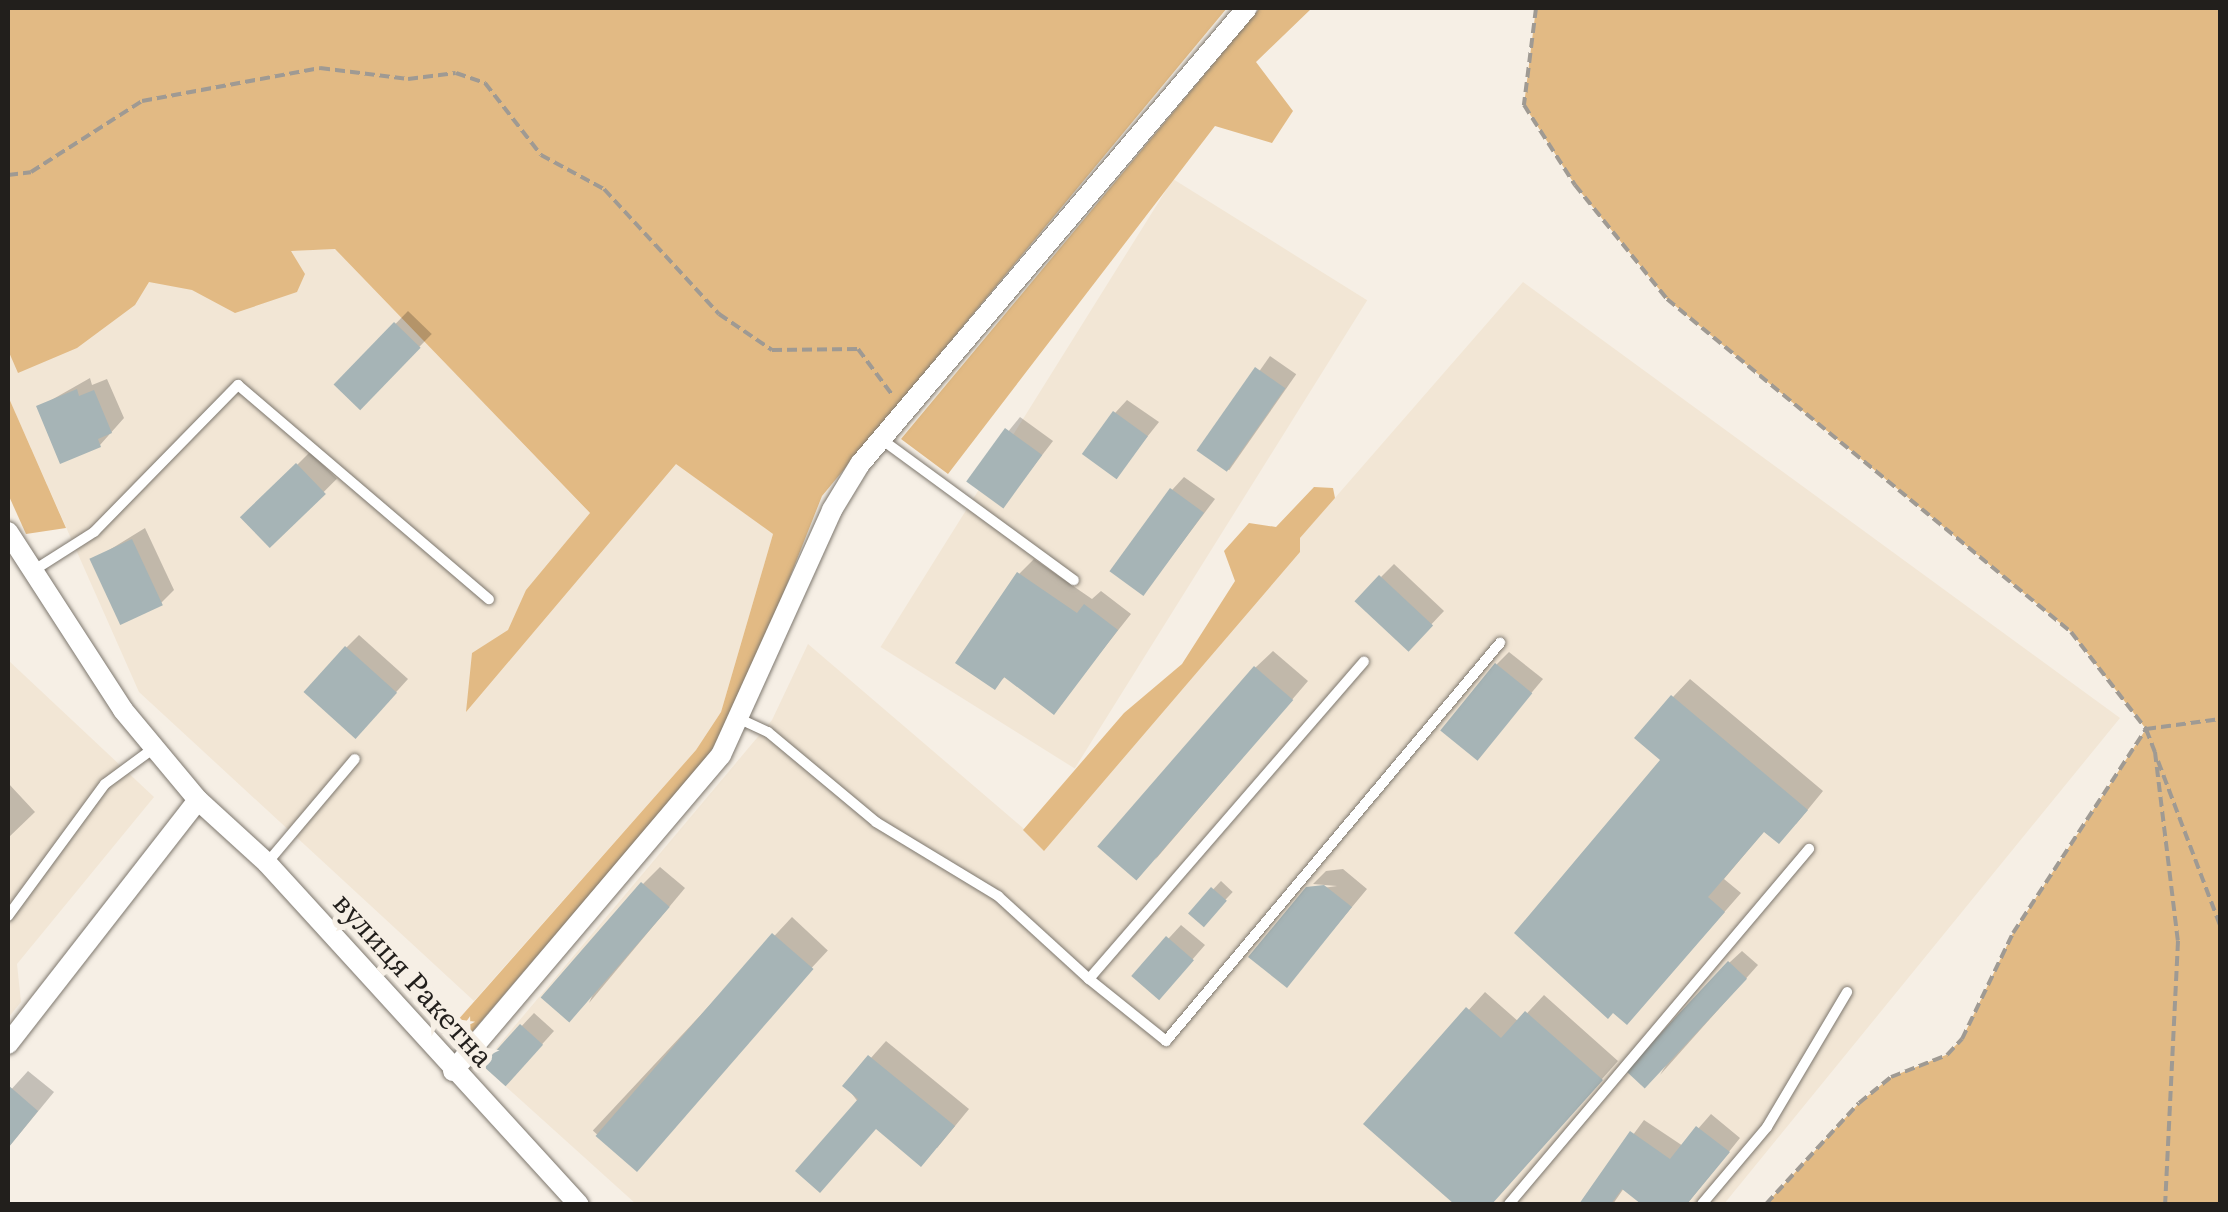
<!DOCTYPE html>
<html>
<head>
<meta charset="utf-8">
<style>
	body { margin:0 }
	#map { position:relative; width:2228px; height:1212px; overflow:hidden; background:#f6efe5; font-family:"Source Serif 4",serif }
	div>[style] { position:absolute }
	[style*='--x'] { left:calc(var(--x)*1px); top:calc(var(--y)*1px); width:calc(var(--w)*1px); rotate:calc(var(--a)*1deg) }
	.built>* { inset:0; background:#f2e6d5; transform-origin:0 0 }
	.green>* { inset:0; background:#e2ba84 }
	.shadow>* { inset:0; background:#0003; transform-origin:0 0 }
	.building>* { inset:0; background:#a6b4b6; transform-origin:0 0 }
	.path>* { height:4px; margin-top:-2px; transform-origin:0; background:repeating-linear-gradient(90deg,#9f9a93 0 10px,transparent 0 15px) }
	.roads { filter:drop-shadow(0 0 2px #7d776e) drop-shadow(0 0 2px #7d776e) }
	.lane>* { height:10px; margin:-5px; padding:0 5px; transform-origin:5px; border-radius:5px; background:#fff }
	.street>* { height:20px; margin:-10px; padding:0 10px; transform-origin:10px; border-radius:10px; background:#fff }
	span { translate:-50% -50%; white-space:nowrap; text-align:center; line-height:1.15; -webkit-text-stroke:10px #f6efe5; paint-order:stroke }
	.street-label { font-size:30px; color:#221f1c }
	.frame { position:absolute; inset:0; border:10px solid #221f1c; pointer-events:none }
</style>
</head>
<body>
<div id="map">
	<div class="built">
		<i style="left:1173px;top:179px;width:229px;height:552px;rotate:32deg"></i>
		<i style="clip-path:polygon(335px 249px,610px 534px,676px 463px,773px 534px,721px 712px,696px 750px,474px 1001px,139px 692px,8px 396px,8px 321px,169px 256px)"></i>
		<i style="clip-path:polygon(1523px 282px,2120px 718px,1724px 1204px,636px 1204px,482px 1065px,772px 720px,808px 644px,1037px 840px)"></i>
		<i style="clip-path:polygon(8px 660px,154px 797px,17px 964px,21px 1002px,8px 1018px)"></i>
	</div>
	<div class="green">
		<i style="clip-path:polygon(8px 8px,1227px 8px,822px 496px,740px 703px,706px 759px,471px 1033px,457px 1021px,696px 750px,721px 712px,773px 534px,676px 464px,466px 712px,472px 653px,508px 630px,526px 590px,590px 513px,335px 249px,291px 251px,305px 274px,297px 292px,235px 313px,192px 290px,149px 282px,135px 305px,77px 348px,18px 373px,8px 350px)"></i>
		<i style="clip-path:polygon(1260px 8px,1312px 8px,1256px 62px,1293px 111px,1272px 143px,1215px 126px,948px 474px,901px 439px)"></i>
		<i style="clip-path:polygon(1536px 8px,2220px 8px,2220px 1204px,1766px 1204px,1859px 1103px,1891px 1077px,1946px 1055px,1962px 1039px,2013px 933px,2146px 729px,2071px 632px,1667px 299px,1575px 185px,1524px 105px)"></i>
		<i style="clip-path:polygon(8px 396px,66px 528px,26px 534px,8px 494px)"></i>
		<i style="clip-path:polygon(1314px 487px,1333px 488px,1335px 498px,1300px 538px,1300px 552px,1044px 851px,1023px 830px,1124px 713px,1182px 664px,1235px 581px,1224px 551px,1249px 523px,1276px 527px)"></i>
	</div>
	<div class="shadow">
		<i style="left:408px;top:311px;width:33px;height:103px;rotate:44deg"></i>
		<i style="left:1270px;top:356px;width:32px;height:117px;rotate:35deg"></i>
		<i style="clip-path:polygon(90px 378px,92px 385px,107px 379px,124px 418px,100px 445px,39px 407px)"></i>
		<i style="clip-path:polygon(1127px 400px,1159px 422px,1116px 476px,1115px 413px)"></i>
		<i style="clip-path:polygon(1020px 417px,1053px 441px,1013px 493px,968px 481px)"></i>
		<i style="left:310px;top:452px;width:38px;height:93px;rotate:45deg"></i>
		<i style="clip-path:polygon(1184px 477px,1215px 499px,1144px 593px,1172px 490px)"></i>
		<i style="clip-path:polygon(145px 528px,174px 590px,161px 603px,93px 560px)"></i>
		<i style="clip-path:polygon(1034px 559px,1092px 599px,1101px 591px,1131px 614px,1054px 711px,1006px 676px,994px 687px,1019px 574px)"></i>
		<i style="clip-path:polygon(1394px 564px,1444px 611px,1409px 648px,1381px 577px)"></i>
		<i style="clip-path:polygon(359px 635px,408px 679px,368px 723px,346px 648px)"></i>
		<i style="clip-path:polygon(1273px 651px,1308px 681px,1155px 860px,1255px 668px)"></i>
		<i style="clip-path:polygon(1509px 652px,1543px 679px,1489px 744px,1497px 664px)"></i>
		<i style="clip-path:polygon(1690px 679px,1823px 791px,1796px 824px,1765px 830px,1724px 879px,1741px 893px,1644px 1004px,1664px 759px,1673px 697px)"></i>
		<i style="clip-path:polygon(8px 783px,35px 812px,8px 838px)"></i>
		<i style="clip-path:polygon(660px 867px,685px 888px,589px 1003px,643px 884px)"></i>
		<i style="clip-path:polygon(1343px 869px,1367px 889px,1287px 985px,1308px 890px,1337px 886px,1313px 884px,1326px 871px)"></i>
		<i style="left:1221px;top:881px;width:16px;height:44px;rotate:43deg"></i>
		<i style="left:792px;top:917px;width:49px;height:292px;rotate:43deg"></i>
		<i style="clip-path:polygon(1181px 925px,1205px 945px,1171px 984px,1134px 976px)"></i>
		<i style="clip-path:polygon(1742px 951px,1758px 965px,1660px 1075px,1729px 963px)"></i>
		<i style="clip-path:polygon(1485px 992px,1519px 1022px,1544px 995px,1618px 1061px,1491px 1204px,1460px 1204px,1366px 1124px)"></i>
		<i style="clip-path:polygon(534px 1013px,554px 1031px,518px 1071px,485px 1065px)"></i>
		<i style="clip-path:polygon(886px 1041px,969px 1109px,937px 1148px,877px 1127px,846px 1086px)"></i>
		<i style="clip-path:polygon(28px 1071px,54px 1092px,8px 1148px,8px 1093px)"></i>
		<i style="clip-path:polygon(1711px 1114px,1740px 1138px,1687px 1204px,1645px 1204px,1624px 1188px,1613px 1204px,1582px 1204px,1644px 1120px,1683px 1146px)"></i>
	</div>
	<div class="building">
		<i style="left:394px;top:322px;width:37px;height:87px;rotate:44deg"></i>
		<i style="left:1255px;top:367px;width:37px;height:102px;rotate:35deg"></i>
		<i style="clip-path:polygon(77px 389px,79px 396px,94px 390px,112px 433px,98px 439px,101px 447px,60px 464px,36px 406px)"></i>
		<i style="left:1113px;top:411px;width:43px;height:53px;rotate:36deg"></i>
		<i style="left:1005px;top:428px;width:46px;height:66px;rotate:36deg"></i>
		<i style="left:296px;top:463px;width:43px;height:78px;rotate:46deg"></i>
		<i style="left:1170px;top:488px;width:42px;height:103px;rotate:36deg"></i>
		<i style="left:132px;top:539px;width:73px;height:47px;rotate:65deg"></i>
		<i style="clip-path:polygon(1017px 572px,1077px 613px,1084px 604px,1118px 630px,1054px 715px,1004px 677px,995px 690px,955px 663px)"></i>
		<i style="left:1379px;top:575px;width:74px;height:36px;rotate:43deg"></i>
		<i style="left:345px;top:646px;width:70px;height:62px;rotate:42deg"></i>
		<i style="left:1495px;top:663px;width:48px;height:87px;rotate:39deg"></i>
		<i style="left:1254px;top:666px;width:52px;height:239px;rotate:41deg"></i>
		<i style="clip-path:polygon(1671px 695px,1808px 810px,1779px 844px,1764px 832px,1708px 897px,1725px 912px,1627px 1025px,1613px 1013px,1608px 1019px,1514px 933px,1660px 760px,1634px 738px)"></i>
		<i style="left:641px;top:882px;width:38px;height:153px;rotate:41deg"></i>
		<i style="clip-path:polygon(1324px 885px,1352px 907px,1287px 988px,1248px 957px,1306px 887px)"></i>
		<i style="left:1211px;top:887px;width:21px;height:35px;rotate:41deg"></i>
		<i style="left:772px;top:933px;width:55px;height:269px;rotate:41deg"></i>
		<i style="left:1166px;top:936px;width:37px;height:53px;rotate:41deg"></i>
		<i style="left:1728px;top:961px;width:26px;height:150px;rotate:43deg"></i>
		<i style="clip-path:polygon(1466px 1007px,1501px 1038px,1525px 1011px,1603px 1080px,1492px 1204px,1454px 1204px,1363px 1124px)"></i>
		<i style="left:520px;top:1024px;width:31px;height:56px;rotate:42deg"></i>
		<i style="clip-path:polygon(868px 1055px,955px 1126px,921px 1167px,876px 1129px,820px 1193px,795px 1171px,858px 1099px,842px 1086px)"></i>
		<i style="clip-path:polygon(8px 1085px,38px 1111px,8px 1148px)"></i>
		<i style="clip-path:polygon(1696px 1126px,1730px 1152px,1687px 1204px,1641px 1204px,1622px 1189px,1611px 1204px,1579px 1204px,1630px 1131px,1670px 1159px)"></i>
	</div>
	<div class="path">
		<i style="--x:1536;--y:8;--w:98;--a:97.1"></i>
		<i style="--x:1524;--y:105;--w:95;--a:57.5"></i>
		<i style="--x:1575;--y:185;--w:146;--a:51.1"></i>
		<i style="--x:1667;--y:299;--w:524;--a:39.5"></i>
		<i style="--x:2071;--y:632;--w:123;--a:52.3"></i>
		<i style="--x:2146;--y:729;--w:25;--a:69"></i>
		<i style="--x:2155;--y:752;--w:190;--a:83.1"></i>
		<i style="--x:2178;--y:941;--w:263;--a:92.8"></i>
		<i style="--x:8;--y:175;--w:23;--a:-7"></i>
		<i style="--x:31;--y:172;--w:132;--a:-32.6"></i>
		<i style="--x:142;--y:101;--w:181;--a:-10.5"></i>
		<i style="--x:320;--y:68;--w:89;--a:7.1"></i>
		<i style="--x:408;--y:79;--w:48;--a:-7.1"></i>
		<i style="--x:456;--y:73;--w:31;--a:19"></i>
		<i style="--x:485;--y:83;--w:91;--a:52.1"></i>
		<i style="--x:541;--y:155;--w:72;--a:28.4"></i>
		<i style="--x:604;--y:189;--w:170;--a:47.4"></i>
		<i style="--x:719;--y:314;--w:64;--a:34.2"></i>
		<i style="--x:772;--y:350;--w:86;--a:-0.7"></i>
		<i style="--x:858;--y:349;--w:59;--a:53.3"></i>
		<i style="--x:2158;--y:761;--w:175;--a:69.3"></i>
		<i style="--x:1766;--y:1204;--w:137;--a:-47.4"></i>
		<i style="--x:1859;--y:1103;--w:41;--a:-39.1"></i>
		<i style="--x:1891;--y:1077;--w:60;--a:-21.4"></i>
		<i style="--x:1947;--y:1055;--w:22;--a:-47"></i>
		<i style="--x:1962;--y:1039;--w:118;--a:-64.3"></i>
		<i style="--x:2013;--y:933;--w:244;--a:-56.9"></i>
		<i style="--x:2146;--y:729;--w:75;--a:-7.7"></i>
	</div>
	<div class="roads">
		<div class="lane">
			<i style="--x:881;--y:439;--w:239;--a:36.2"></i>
			<i style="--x:31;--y:572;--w:75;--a:-32.4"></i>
			<i style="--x:94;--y:532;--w:206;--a:-45.6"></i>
			<i style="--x:238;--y:385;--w:330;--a:40.5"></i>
			<i style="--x:742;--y:720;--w:29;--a:25"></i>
			<i style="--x:768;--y:732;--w:141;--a:39.8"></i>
			<i style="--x:876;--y:822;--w:143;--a:31.2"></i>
			<i style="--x:998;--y:896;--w:123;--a:42.4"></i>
			<i style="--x:1089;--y:979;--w:420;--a:-49.1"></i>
			<i style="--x:267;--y:863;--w:136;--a:-49.8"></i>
			<i style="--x:8;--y:916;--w:164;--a:-53.7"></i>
			<i style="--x:105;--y:784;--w:61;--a:-36.3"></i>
			<i style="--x:1089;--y:979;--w:99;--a:38.8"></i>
			<i style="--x:1166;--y:1041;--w:520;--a:-50"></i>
			<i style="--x:1509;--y:1204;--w:465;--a:-49.8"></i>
			<i style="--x:1702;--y:1204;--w:101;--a:-49.8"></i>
			<i style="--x:1767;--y:1127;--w:157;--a:-59.3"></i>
		</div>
		<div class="street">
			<i style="--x:8;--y:532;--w:212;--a:57.1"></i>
			<i style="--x:123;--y:710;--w:117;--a:50.2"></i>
			<i style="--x:198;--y:800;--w:93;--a:42.4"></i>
			<i style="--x:267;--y:863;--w:462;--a:47.6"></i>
			<i style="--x:8;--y:1044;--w:309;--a:-52.1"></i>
			<i style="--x:453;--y:1071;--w:414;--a:-49.7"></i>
			<i style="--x:721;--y:755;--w:269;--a:-65.6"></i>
			<i style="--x:832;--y:510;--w:54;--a:-58.7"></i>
			<i style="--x:860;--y:464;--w:598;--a:-49.68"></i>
		</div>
	</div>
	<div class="street-label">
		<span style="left:413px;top:980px;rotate:48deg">вулиця Ракетна</span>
	</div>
	<div class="frame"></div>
</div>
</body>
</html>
